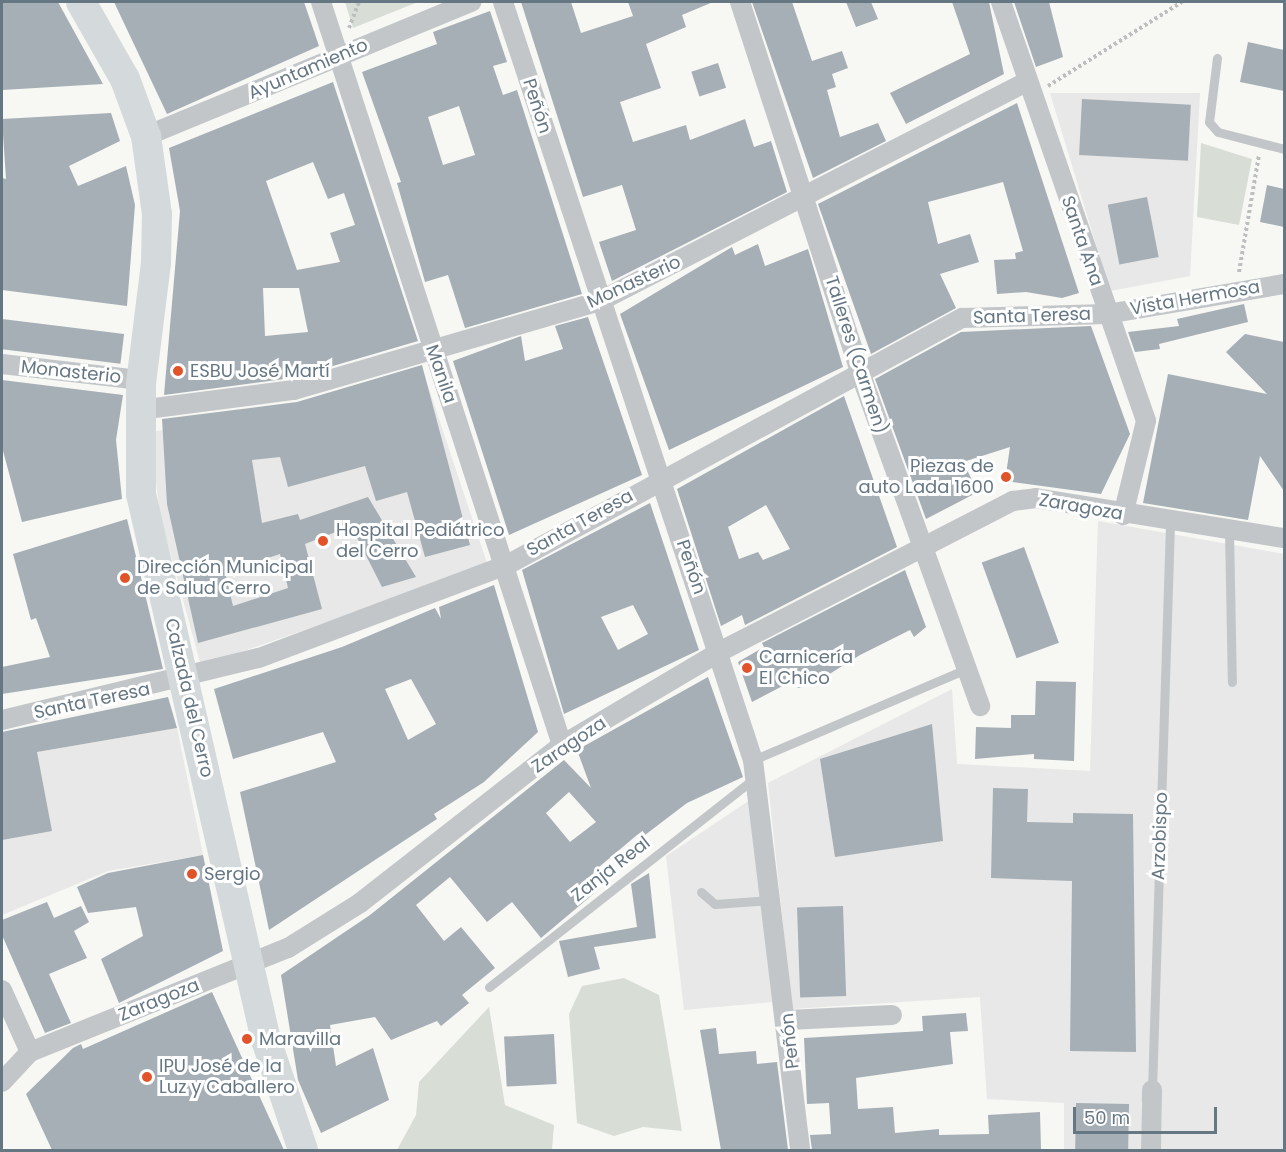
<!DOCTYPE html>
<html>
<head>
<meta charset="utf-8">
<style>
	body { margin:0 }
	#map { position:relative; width:1286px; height:1152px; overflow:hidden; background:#f7f7f4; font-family:Poppins,sans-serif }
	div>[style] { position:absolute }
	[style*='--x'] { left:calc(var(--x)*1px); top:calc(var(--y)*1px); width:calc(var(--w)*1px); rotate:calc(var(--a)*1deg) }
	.built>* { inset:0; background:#e7e8e7 }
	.green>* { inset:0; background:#d8ded5 }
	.building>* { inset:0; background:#a6afb5; transform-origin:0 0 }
	.path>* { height:4px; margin-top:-2px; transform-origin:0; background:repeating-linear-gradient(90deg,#bcbec0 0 3px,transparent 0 6px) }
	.service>* { height:9px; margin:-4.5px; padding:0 4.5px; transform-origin:4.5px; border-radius:4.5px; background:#c2c6c9 }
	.minor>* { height:20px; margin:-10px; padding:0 10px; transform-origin:10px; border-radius:10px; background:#c2c6c9 }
	.primary>* { height:30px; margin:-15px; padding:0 15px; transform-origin:15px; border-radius:15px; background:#d4d9dc }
	.dots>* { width:16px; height:16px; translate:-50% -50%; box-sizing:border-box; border:3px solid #fff; border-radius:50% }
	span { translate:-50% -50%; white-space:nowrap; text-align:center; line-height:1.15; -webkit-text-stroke:6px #fff; paint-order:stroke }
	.street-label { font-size:18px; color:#667784 }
	.poi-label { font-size:18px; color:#667784 }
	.left { translate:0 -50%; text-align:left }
	.right { translate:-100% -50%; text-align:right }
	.frame { position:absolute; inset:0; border:3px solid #667784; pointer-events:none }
	.scale { position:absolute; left:1073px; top:1107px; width:144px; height:27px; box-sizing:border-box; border:3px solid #667784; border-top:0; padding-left:8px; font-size:18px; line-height:21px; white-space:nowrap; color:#667784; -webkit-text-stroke:4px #fff; paint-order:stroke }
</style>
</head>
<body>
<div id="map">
	<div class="built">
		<i style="clip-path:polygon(1050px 93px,1200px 93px,1190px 276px,1110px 291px)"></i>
		<i style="clip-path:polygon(423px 371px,488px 566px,201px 666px,160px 515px,150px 432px,268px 414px)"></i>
		<i style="clip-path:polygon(1098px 521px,1284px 554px,1284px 1150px,1161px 1150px,1162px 1100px,1141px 1102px,1141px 1150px,1064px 1150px,1064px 1103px,987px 1099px,980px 997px,792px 1009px,768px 783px,952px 689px,957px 764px,1090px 771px)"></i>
		<i style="clip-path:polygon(177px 728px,203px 855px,108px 871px,2px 915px,2px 758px)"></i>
		<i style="clip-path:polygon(750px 800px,772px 1002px,684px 1010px,666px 856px)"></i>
	</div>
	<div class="green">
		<i style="clip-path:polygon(345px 2px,418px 2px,353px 28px)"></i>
		<i style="clip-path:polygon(1201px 143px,1252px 159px,1239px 225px,1197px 217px)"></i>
		<i style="clip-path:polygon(624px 978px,659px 995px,682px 1131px,643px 1127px,614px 1136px,577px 1123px,569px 1014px,582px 986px)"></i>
		<i style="clip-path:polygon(489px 1007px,505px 1105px,554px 1125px,552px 1150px,397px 1150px,416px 1115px,419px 1082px)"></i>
	</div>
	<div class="building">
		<i style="clip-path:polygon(2px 2px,58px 2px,103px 84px,2px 90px)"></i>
		<i style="clip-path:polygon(114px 2px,304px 2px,319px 46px,167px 114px)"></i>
		<i style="clip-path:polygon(521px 2px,571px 2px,581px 33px,633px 16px,628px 2px,713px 2px,682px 15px,686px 27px,646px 44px,661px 88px,620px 102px,633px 142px,686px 125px,690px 140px,745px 119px,754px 147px,771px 141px,787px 192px,612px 281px,599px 242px,636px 230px,622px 185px,583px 197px)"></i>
		<i style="clip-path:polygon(752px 2px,792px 2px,812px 61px,842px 51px,848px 68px,832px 74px,836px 87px,827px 90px,840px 137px,878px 123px,886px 141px,813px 178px)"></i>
		<i style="clip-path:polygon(846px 2px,871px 2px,878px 19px,856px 27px)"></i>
		<i style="clip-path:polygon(952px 2px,989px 2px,1004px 74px,906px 124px,890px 93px,970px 54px)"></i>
		<i style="clip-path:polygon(1014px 2px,1049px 2px,1063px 57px,1036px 67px)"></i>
		<i style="clip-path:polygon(evenodd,490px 11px,507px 62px,493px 66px,503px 95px,517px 90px,582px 294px,465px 328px,448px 275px,425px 282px,397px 183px,401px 182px,362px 72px,437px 44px,433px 32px,490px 11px,459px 106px,475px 155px,443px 165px,428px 117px,459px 106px)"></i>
		<i style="clip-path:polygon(1248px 42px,1284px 50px,1284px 91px,1240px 82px)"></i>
		<i style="left:718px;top:63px;width:26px;height:28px;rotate:72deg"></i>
		<i style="clip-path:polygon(evenodd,333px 82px,418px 341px,292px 378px,164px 395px,180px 211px,169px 148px,333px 82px,313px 162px,328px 199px,344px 193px,355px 225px,330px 233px,340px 262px,297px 270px,266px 181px,313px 162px,333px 82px,263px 288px,299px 288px,308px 332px,265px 336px,263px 288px)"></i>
		<i style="left:1082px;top:99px;width:109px;height:56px;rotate:3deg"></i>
		<i style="clip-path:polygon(1017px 103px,1079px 293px,1062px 298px,1026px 292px,997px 294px,994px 260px,1016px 259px,1015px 253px,1023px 251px,1003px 182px,928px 202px,938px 244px,970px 234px,979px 262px,940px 274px,956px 308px,871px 354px,818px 204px)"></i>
		<i style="clip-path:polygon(111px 113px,120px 141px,69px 166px,78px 186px,126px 166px,135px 205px,127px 306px,2px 290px,2px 178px,6px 179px,2px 119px)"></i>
		<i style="clip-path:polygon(1267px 185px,1284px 189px,1284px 227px,1260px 222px)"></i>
		<i style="left:1147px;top:197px;width:61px;height:40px;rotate:79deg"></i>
		<i style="clip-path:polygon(758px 244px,765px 266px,808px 249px,843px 367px,669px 450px,620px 314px,732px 247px,735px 255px)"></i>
		<i style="clip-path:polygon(1244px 304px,1248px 322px,1159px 344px,1160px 349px,1135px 352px,1128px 332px,1179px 326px,1177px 319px)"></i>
		<i style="clip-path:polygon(588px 317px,642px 475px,509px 535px,453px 361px,521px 336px,525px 361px,563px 349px,555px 326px)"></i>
		<i style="left:2px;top:319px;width:123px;height:30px;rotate:7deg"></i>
		<i style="clip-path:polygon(1091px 326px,1130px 434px,1101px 494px,1005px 481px,1010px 447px,963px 462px,978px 492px,926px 519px,875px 379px,961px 332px)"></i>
		<i style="clip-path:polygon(1245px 334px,1284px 342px,1284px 491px,1260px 456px,1248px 520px,1143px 503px,1168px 374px,1267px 394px,1226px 352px)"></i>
		<i style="clip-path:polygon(evenodd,422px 365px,470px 545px,425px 557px,407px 492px,376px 501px,365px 466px,288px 487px,280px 457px,252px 460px,262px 523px,298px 514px,300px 520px,368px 497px,416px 577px,382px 587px,351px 526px,305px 544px,322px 609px,198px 643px,167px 504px,162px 419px,297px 402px,422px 365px,280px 554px,288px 588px,233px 606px,225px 572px,280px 554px)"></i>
		<i style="clip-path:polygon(2px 380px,123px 395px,116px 440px,122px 499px,22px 522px,2px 447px)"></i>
		<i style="clip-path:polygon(evenodd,844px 396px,897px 547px,745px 625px,742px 615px,721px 626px,677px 489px,844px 396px,766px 505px,790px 549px,763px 560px,758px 552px,739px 559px,728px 527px,766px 505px)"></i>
		<i style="clip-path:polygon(evenodd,650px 503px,699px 650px,564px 714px,522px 570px,650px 503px,633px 605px,648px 634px,618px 650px,601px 617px,633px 605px)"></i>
		<i style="clip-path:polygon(127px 519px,163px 669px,2px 694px,2px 667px,50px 657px,36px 618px,31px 620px,13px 554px)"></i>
		<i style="left:1024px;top:547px;width:102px;height:45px;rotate:70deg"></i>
		<i style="clip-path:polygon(905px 570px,926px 627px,914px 637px,910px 630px,860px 655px,815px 683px,798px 688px,794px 680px,752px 702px,738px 662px,764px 647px,762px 643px)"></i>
		<i style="clip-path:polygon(evenodd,494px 585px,538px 732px,484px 782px,434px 814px,437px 819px,269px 930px,240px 792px,336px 762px,323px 732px,233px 759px,214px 689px,342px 647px,435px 608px,441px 619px,439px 607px,494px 585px,411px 679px,436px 724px,408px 740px,385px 689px,411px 679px)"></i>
		<i style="clip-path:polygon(evenodd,708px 677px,743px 777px,687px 803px,641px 838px,637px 835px,593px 872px,604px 885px,541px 938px,512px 902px,487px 922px,450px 877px,416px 905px,444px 941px,461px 927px,495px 968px,462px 995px,469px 1003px,441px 1026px,437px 1021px,391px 1040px,375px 1017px,330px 1025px,336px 1066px,373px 1048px,389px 1100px,321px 1133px,298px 1080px,281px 975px,370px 915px,564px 760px,591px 788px,577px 750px,708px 677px,569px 792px,596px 822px,570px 842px,546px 813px,569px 792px)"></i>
		<i style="clip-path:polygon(1036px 681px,1076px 682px,1074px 761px,1034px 759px,1034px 754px,975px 759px,976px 727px,1011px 728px,1011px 715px,1035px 715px)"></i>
		<i style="clip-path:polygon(168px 697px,177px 728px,37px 752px,52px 831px,2px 840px,2px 732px)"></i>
		<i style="clip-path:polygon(932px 724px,943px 841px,835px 857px,820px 759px)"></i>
		<i style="clip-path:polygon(993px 788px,1028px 789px,1027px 822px,1073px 823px,1073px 813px,1133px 814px,1136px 1052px,1070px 1051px,1072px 881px,991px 878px)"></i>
		<i style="clip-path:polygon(203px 855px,223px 951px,119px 1003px,101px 959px,143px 936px,136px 907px,88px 913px,77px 887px,108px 873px)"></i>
		<i style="clip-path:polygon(649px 873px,656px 938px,594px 947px,600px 969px,568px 977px,559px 941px,637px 927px,631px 884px)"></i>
		<i style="clip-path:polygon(47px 902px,54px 918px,81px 906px,89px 922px,74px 931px,87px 958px,49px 974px,71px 1023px,45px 1033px,2px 935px,2px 920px)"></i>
		<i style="left:843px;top:906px;width:90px;height:46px;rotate:88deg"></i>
		<i style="clip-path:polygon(212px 992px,284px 1150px,52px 1150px,26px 1094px,73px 1048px,81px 1044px,83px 1049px)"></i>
		<i style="clip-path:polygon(966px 1013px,968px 1031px,950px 1032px,953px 1064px,856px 1078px,858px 1109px,893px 1107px,895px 1133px,939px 1129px,939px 1135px,989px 1134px,988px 1115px,1040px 1112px,1041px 1150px,812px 1150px,810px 1135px,831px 1134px,829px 1103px,807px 1104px,804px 1038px,923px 1031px,922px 1016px)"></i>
		<i style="clip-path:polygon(716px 1028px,719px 1054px,756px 1051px,757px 1064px,777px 1062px,788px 1150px,721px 1150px,700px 1030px)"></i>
		<i style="left:554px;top:1034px;width:50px;height:50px;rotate:87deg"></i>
		<i style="left:1076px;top:1103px;width:53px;height:47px;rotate:1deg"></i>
	</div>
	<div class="path">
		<i style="--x:349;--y:28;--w:28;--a:-69"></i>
		<i style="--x:1048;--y:86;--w:158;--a:-32.1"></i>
		<i style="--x:1239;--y:272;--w:119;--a:-80.3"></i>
	</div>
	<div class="service">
		<i style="--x:1217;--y:58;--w:64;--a:97.1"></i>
		<i style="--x:1209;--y:122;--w:13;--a:48"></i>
		<i style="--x:1218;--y:132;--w:68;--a:14.4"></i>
		<i style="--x:1229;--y:531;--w:151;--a:88.9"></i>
		<i style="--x:753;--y:760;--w:232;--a:-23.1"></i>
		<i style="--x:701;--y:892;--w:18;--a:41"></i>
		<i style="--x:715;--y:904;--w:57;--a:-4"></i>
		<i style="--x:489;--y:987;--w:338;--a:-38.2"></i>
		<i style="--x:1152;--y:1090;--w:568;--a:-88.18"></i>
	</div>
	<div class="minor">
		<i style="--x:321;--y:2;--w:781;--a:72.03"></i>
		<i style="--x:503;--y:2;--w:798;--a:71.75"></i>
		<i style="--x:753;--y:760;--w:393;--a:83.1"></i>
		<i style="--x:740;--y:2;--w:392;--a:72"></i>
		<i style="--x:861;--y:375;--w:352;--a:70.2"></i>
		<i style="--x:1001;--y:2;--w:443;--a:70.9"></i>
		<i style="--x:1146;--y:421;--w:97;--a:103.7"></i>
		<i style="--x:146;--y:136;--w:352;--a:-22.4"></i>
		<i style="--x:2;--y:364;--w:140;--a:6.6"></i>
		<i style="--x:139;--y:410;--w:156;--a:-7.4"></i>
		<i style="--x:294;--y:390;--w:319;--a:-16.2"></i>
		<i style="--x:600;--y:301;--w:480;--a:-27.2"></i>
		<i style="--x:2;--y:720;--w:264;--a:-13.6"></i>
		<i style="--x:259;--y:658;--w:265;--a:-20.6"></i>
		<i style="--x:507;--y:565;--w:518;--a:-28.5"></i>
		<i style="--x:962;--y:318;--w:145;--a:-1.6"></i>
		<i style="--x:1107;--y:314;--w:180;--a:-9.6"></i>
		<i style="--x:2;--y:990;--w:68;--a:65.7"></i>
		<i style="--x:788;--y:1020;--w:104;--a:-2.8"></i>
		<i style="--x:2;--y:1082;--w:41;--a:-47"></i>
		<i style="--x:30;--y:1052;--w:278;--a:-22"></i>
		<i style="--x:288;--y:948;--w:85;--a:-32"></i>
		<i style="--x:360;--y:903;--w:256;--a:-38"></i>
		<i style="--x:562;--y:745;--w:182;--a:-30.6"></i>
		<i style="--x:719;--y:652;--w:331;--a:-27.2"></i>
		<i style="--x:1013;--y:501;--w:23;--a:-7"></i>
		<i style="--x:1036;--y:498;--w:251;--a:9.2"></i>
		<i style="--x:1151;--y:1150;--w:60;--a:-89"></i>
	</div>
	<div class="primary">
		<i style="--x:81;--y:2;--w:89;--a:60.3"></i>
		<i style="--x:125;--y:79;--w:61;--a:69.8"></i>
		<i style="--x:146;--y:136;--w:79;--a:82"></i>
		<i style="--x:157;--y:214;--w:49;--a:91.2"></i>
		<i style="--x:156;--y:263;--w:122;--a:97.1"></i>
		<i style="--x:141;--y:384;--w:110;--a:90"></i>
		<i style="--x:141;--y:494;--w:560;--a:77.11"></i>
		<i style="--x:266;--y:1040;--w:116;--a:71.4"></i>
	</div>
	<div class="dots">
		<i style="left:178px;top:371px;background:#e15429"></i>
		<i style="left:1006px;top:477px;background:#e15429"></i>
		<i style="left:323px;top:541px;background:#e15429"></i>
		<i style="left:125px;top:578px;background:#e15429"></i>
		<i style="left:747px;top:668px;background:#e15429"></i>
		<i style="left:192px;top:874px;background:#e15429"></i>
		<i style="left:247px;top:1039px;background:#e15429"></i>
		<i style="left:147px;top:1077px;background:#e15429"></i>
	</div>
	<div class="street-label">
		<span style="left:308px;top:69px;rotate:-23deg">Ayuntamiento</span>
		<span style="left:537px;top:106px;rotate:72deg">Peñón</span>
		<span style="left:1082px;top:241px;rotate:71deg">Santa Ana</span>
		<span style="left:634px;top:282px;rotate:-25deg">Monasterio</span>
		<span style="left:1195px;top:298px;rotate:-10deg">Vista Hermosa</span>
		<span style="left:1032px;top:316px;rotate:-2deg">Santa Teresa</span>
		<span style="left:856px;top:355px;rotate:72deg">Talleres (Carmen)</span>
		<span style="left:71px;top:372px;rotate:6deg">Monasterio</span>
		<span style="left:441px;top:374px;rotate:71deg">Manila</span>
		<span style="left:1081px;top:507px;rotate:10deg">Zaragoza</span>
		<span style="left:580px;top:523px;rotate:-29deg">Santa Teresa</span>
		<span style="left:691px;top:567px;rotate:71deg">Peñón</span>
		<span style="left:189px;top:698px;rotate:77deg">Calzada del Cerro</span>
		<span style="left:92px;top:701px;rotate:-12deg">Santa Teresa</span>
		<span style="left:569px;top:745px;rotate:-34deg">Zaragoza</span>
		<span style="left:1160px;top:836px;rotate:-88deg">Arzobispo</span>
		<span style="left:611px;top:869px;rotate:-38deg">Zanja Real</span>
		<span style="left:159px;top:1000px;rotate:-22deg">Zaragoza</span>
		<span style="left:790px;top:1041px;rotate:-96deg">Peñón</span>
	</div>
	<div class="poi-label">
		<span class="left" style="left:190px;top:371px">ESBU José Martí</span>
		<span class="right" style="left:994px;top:477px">Piezas de<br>auto Lada 1600</span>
		<span class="left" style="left:336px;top:541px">Hospital Pediátrico<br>del Cerro</span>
		<span class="left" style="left:137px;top:578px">Dirección Municipal<br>de Salud Cerro</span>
		<span class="left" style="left:759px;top:668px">Carnicería<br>El Chico</span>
		<span class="left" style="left:204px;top:874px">Sergio</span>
		<span class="left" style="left:259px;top:1039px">Maravilla</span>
		<span class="left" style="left:159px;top:1077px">IPU José de la<br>Luz y Caballero</span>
	</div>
	<div class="frame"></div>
	<div class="scale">50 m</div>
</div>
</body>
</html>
